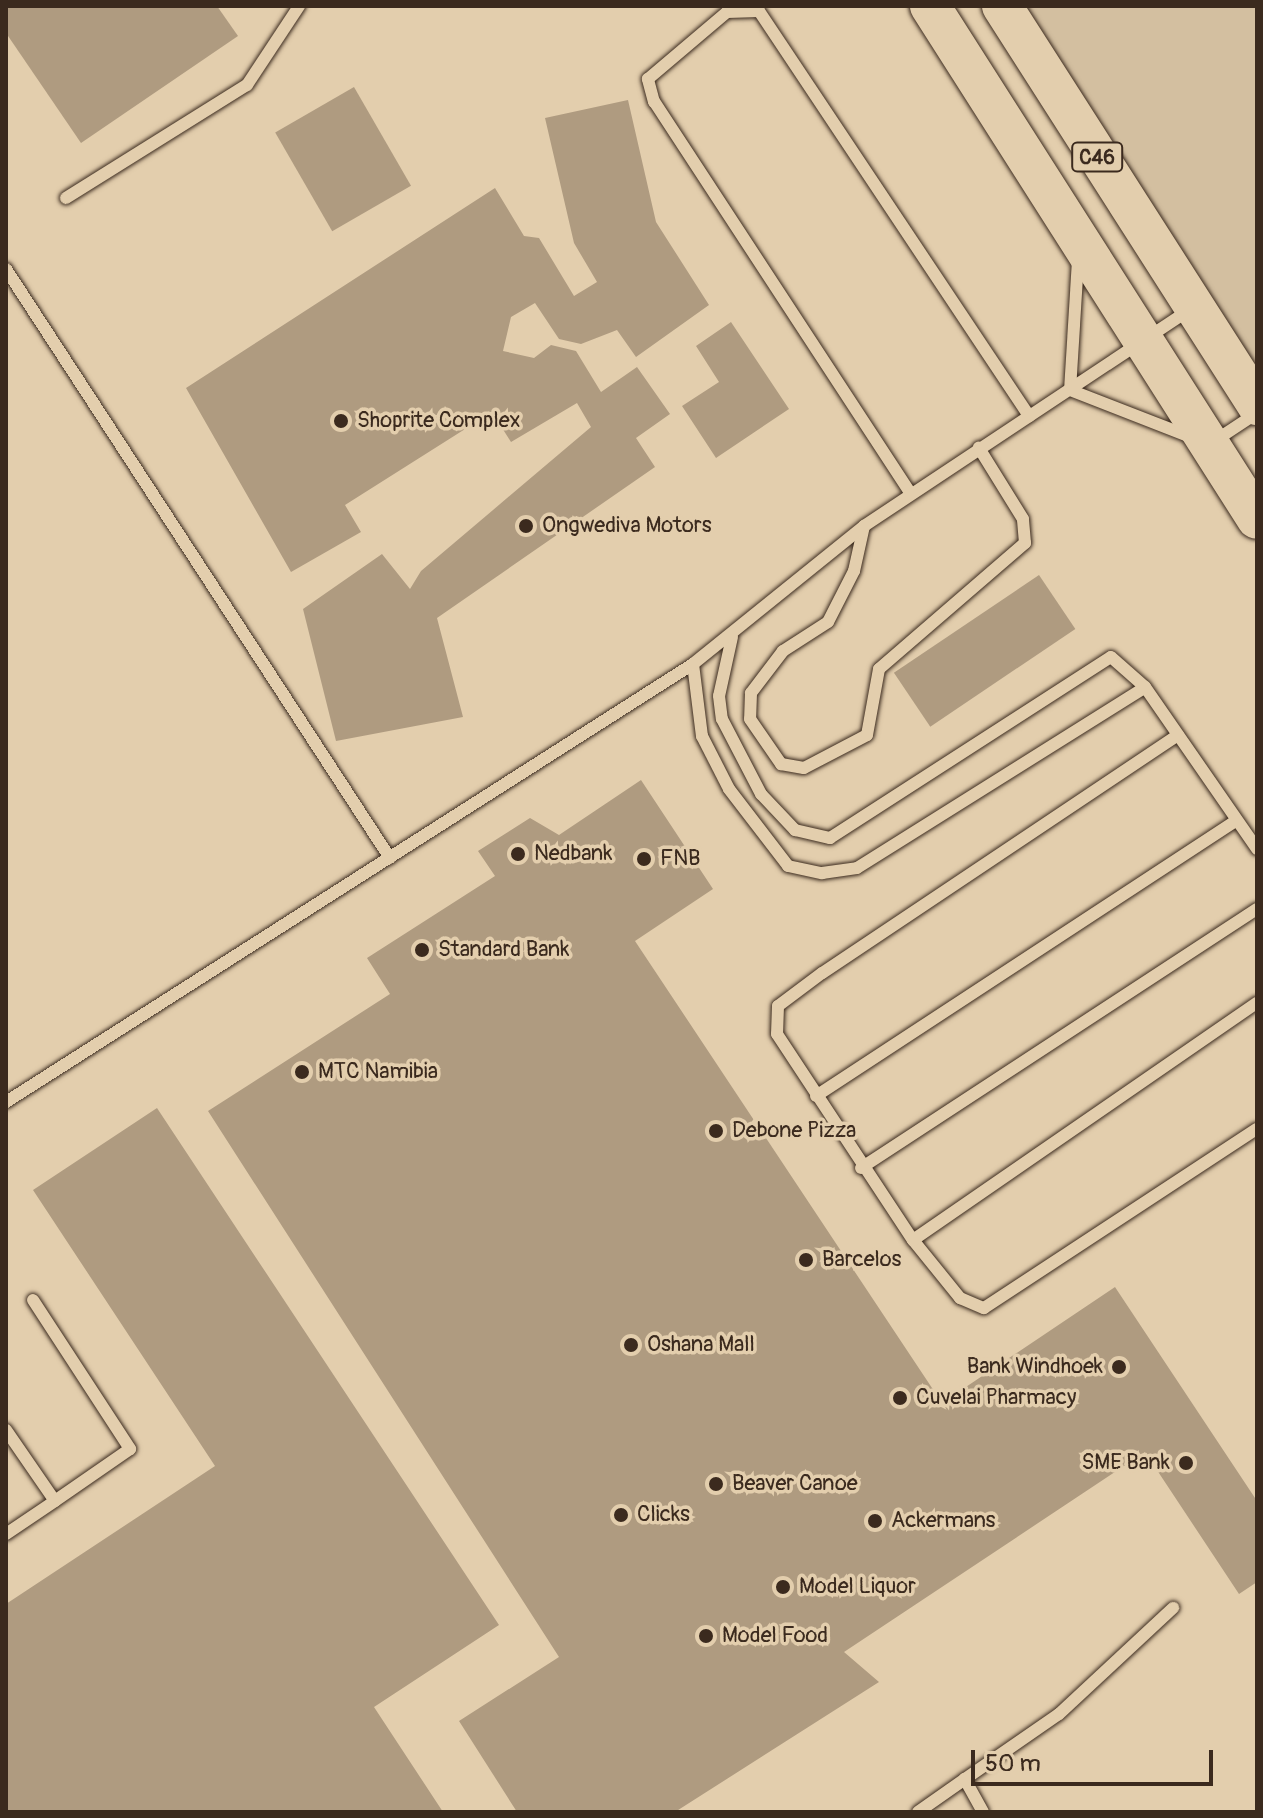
<!DOCTYPE html>
<html>
<head>
<meta charset="utf-8">
<style>
	body { margin:0 }
	#map { position:relative; width:1263px; height:1818px; overflow:hidden; background:#e3cead; font-family:Pangolin,sans-serif }
	div>[style] { position:absolute }
	[style*='--x'] { left:calc(var(--x)*1px); top:calc(var(--y)*1px); width:calc(var(--w)*1px); rotate:calc(var(--a)*1deg) }
	.built>* { inset:0; background:#d3bfa0 }
	.building>* { inset:0; background:#af9b80; transform-origin:0 0 }
	.roads { filter:drop-shadow(0 0 2px #3b2a1e) drop-shadow(0 0 2px #3b2a1e) }
	.service>* { height:12px; margin:-6px; padding:0 6px; transform-origin:6px; border-radius:6px; background:#e3cead }
	.primary>* { height:40px; margin:-20px; padding:0 20px; transform-origin:20px; border-radius:20px; background:#e3cead }
	.dots>* { width:22px; height:22px; translate:-50% -50%; box-sizing:border-box; border:4px solid #e3cead; border-radius:50% }
	span { translate:-50% -50%; white-space:nowrap; text-align:center; line-height:1.15; -webkit-text-stroke:7px #e3cead; paint-order:stroke }
	.shield-label span { padding:2px 6px; background:#e3cead; border:2px solid; border-radius:6px; -webkit-text-stroke-width:0 }
	.shield-label { font-size:20px; color:#3b2a1e; font-weight:700 }
	.poi-label { font-size:22px; color:#3b2a1e }
	.left { translate:0 -50%; text-align:left }
	.right { translate:-100% -50%; text-align:right }
	.frame { position:absolute; inset:0; border:8px solid #3b2a1e; pointer-events:none }
	.scale { position:absolute; left:971px; top:1750px; width:242px; height:36px; box-sizing:border-box; border:4px solid #3b2a1e; border-top:0; padding-left:10px; font-size:24px; line-height:28px; white-space:nowrap; color:#3b2a1e; -webkit-text-stroke:6px #e3cead; paint-order:stroke }
</style>
</head>
<body>
<div id="map">
	<div class="built">
		<i style="clip-path:polygon(1002px 6px,1257px 6px,1257px 411px)"></i>
	</div>
	<div class="building">
		<i style="clip-path:polygon(6px 6px,217px 6px,238px 36px,81px 143px,6px 33px)"></i>
		<i style="left:354px;top:87px;width:114px;height:91px;rotate:60deg"></i>
		<i style="clip-path:polygon(628px 100px,656px 222px,709px 305px,636px 357px,617px 330px,581px 344px,559px 339px,535px 303px,511px 317px,503px 351px,534px 358px,551px 345px,576px 351px,601px 392px,637px 367px,670px 414px,636px 438px,655px 467px,437px 618px,463px 717px,336px 741px,303px 609px,382px 554px,410px 589px,421px 571px,591px 427px,577px 403px,511px 442px,492px 412px,345px 505px,361px 532px,291px 572px,186px 388px,495px 188px,524px 236px,539px 238px,574px 296px,597px 282px,574px 243px,545px 118px)"></i>
		<i style="clip-path:polygon(731px 322px,789px 409px,716px 458px,682px 406px,719px 382px,696px 346px)"></i>
		<i style="left:1039px;top:575px;width:65px;height:175px;rotate:56deg"></i>
		<i style="clip-path:polygon(641px 780px,713px 889px,635px 941px,942px 1403px,1115px 1287px,1257px 1501px,1257px 1582px,1239px 1594px,1145px 1452px,844px 1652px,879px 1682px,675px 1812px,517px 1812px,459px 1721px,559px 1657px,208px 1111px,390px 994px,367px 958px,495px 876px,478px 851px,530px 818px,559px 835px)"></i>
		<i style="clip-path:polygon(157px 1108px,499px 1625px,374px 1707px,443px 1812px,6px 1812px,6px 1604px,215px 1466px,33px 1190px)"></i>
	</div>
	<div class="roads">
		<div class="service">
			<i style="--x:66;--y:198;--w:213;--a:-32"></i>
			<i style="--x:247;--y:85;--w:95;--a:-56.6"></i>
			<i style="--x:1078;--y:260;--w:130;--a:93.5"></i>
			<i style="--x:1070;--y:390;--w:132;--a:21.3"></i>
			<i style="--x:6;--y:269;--w:703;--a:56.9"></i>
			<i style="--x:1213;--y:442;--w:53;--a:-33.4"></i>
			<i style="--x:911;--y:494;--w:469;--a:-123.2"></i>
			<i style="--x:654;--y:102;--w:24;--a:-105"></i>
			<i style="--x:648;--y:79;--w:104;--a:-40.3"></i>
			<i style="--x:727;--y:12;--w:32;--a:-2"></i>
			<i style="--x:759;--y:11;--w:487;--a:56.3"></i>
			<i style="--x:864;--y:526;--w:46;--a:102.5"></i>
			<i style="--x:854;--y:571;--w:57;--a:117"></i>
			<i style="--x:828;--y:622;--w:54;--a:147.2"></i>
			<i style="--x:783;--y:651;--w:53;--a:127.3"></i>
			<i style="--x:751;--y:693;--w:26;--a:92"></i>
			<i style="--x:750;--y:719;--w:55;--a:55.4"></i>
			<i style="--x:781;--y:764;--w:23;--a:10"></i>
			<i style="--x:804;--y:768;--w:71;--a:-27.6"></i>
			<i style="--x:867;--y:735;--w:67;--a:-79.7"></i>
			<i style="--x:879;--y:669;--w:193;--a:-40.8"></i>
			<i style="--x:1025;--y:543;--w:24;--a:-95"></i>
			<i style="--x:1023;--y:519;--w:84;--a:-121.8"></i>
			<i style="--x:732;--y:637;--w:60;--a:102.4"></i>
			<i style="--x:719;--y:696;--w:23;--a:83"></i>
			<i style="--x:722;--y:719;--w:85;--a:62.5"></i>
			<i style="--x:761;--y:794;--w:50;--a:46.6"></i>
			<i style="--x:795;--y:830;--w:36;--a:13"></i>
			<i style="--x:830;--y:838;--w:334;--a:-32.8"></i>
			<i style="--x:1111;--y:657;--w:45;--a:41.4"></i>
			<i style="--x:1145;--y:687;--w:197;--a:55.3"></i>
			<i style="--x:693;--y:664;--w:73;--a:82.9"></i>
			<i style="--x:702;--y:736;--w:59;--a:63"></i>
			<i style="--x:729;--y:789;--w:97;--a:52.5"></i>
			<i style="--x:788;--y:866;--w:35;--a:12"></i>
			<i style="--x:822;--y:873;--w:35;--a:-8"></i>
			<i style="--x:857;--y:868;--w:340;--a:-32.1"></i>
			<i style="--x:1178;--y:735;--w:428;--a:146.2"></i>
			<i style="--x:822;--y:973;--w:55;--a:143.1"></i>
			<i style="--x:778;--y:1006;--w:28;--a:92"></i>
			<i style="--x:777;--y:1034;--w:247;--a:56.6"></i>
			<i style="--x:913;--y:1240;--w:75;--a:51"></i>
			<i style="--x:960;--y:1298;--w:26;--a:23"></i>
			<i style="--x:984;--y:1308;--w:326;--a:-33.3"></i>
			<i style="--x:816;--y:1096;--w:503;--a:-33.25"></i>
			<i style="--x:6;--y:1102;--w:815;--a:-32.52"></i>
			<i style="--x:693;--y:664;--w:220;--a:-38.9"></i>
			<i style="--x:864;--y:526;--w:390;--a:-33.6"></i>
			<i style="--x:861;--y:1168;--w:473;--a:-33.2"></i>
			<i style="--x:913;--y:1240;--w:418;--a:-34.6"></i>
			<i style="--x:33;--y:1300;--w:178;--a:56.9"></i>
			<i style="--x:130;--y:1449;--w:91;--a:145.3"></i>
			<i style="--x:6;--y:1430;--w:86;--a:55.4"></i>
			<i style="--x:55;--y:1501;--w:59;--a:146"></i>
			<i style="--x:918;--y:1812;--w:57;--a:-35.1"></i>
			<i style="--x:983;--y:1812;--w:38;--a:-119"></i>
			<i style="--x:965;--y:1779;--w:114;--a:-34.7"></i>
			<i style="--x:1059;--y:1714;--w:156;--a:-42.9"></i>
		</div>
		<div class="primary">
			<i style="--x:930;--y:6;--w:608;--a:57.49"></i>
			<i style="--x:1002;--y:6;--w:474;--a:57.4"></i>
		</div>
	</div>
	<div class="dots">
		<i style="left:341px;top:421px;background:#3b2a1e"></i>
		<i style="left:526px;top:526px;background:#3b2a1e"></i>
		<i style="left:518px;top:854px;background:#3b2a1e"></i>
		<i style="left:644px;top:859px;background:#3b2a1e"></i>
		<i style="left:422px;top:950px;background:#3b2a1e"></i>
		<i style="left:302px;top:1072px;background:#3b2a1e"></i>
		<i style="left:716px;top:1131px;background:#3b2a1e"></i>
		<i style="left:806px;top:1260px;background:#3b2a1e"></i>
		<i style="left:631px;top:1345px;background:#3b2a1e"></i>
		<i style="left:1119px;top:1367px;background:#3b2a1e"></i>
		<i style="left:900px;top:1398px;background:#3b2a1e"></i>
		<i style="left:1186px;top:1463px;background:#3b2a1e"></i>
		<i style="left:716px;top:1484px;background:#3b2a1e"></i>
		<i style="left:621px;top:1515px;background:#3b2a1e"></i>
		<i style="left:875px;top:1521px;background:#3b2a1e"></i>
		<i style="left:783px;top:1587px;background:#3b2a1e"></i>
		<i style="left:706px;top:1636px;background:#3b2a1e"></i>
	</div>
	<div class="shield-label">
		<span style="left:1097px;top:157px">C46</span>
	</div>
	<div class="poi-label">
		<span class="left" style="left:357px;top:421px">Shoprite Complex</span>
		<span class="left" style="left:542px;top:526px">Ongwediva Motors</span>
		<span class="left" style="left:534px;top:854px">Nedbank</span>
		<span class="left" style="left:660px;top:859px">FNB</span>
		<span class="left" style="left:438px;top:950px">Standard Bank</span>
		<span class="left" style="left:318px;top:1072px">MTC Namibia</span>
		<span class="left" style="left:732px;top:1131px">Debone Pizza</span>
		<span class="left" style="left:822px;top:1260px">Barcelos</span>
		<span class="left" style="left:647px;top:1345px">Oshana Mall</span>
		<span class="right" style="left:1103px;top:1367px">Bank Windhoek</span>
		<span class="left" style="left:916px;top:1398px">Cuvelai Pharmacy</span>
		<span class="right" style="left:1170px;top:1463px">SME Bank</span>
		<span class="left" style="left:732px;top:1484px">Beaver Canoe</span>
		<span class="left" style="left:637px;top:1515px">Clicks</span>
		<span class="left" style="left:891px;top:1521px">Ackermans</span>
		<span class="left" style="left:799px;top:1587px">Model Liquor</span>
		<span class="left" style="left:722px;top:1636px">Model Food</span>
	</div>
	<div class="frame"></div>
	<div class="scale">50 m</div>
</div>
</body>
</html>
